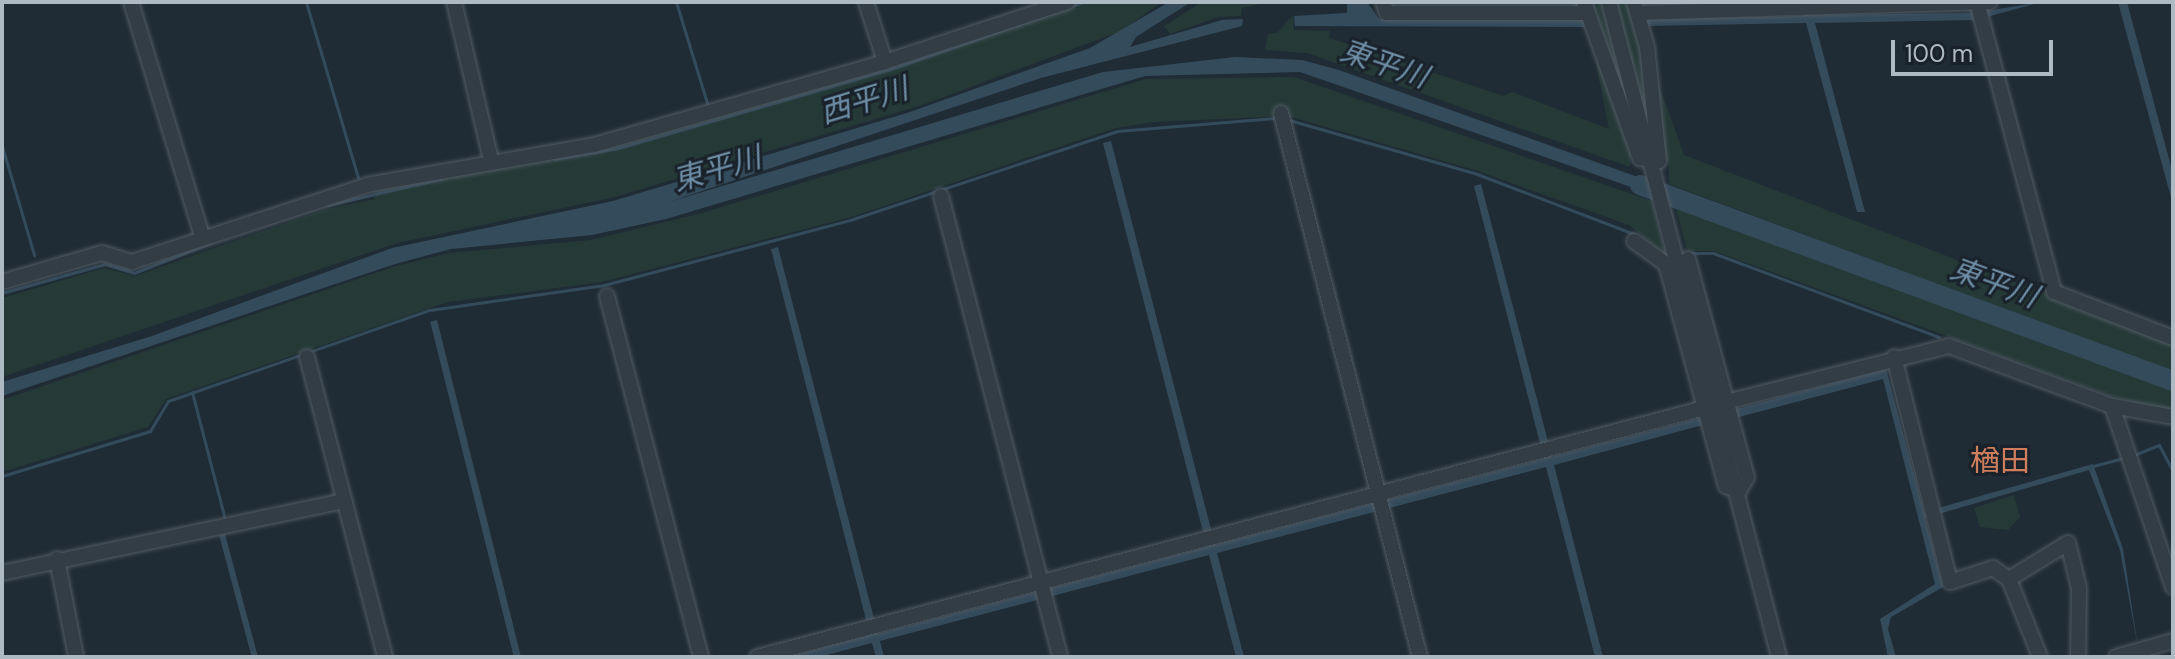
<!DOCTYPE html>
<html>
<head>
<meta charset="utf-8">
<style>
	body { margin:0 }
	#map { position:relative; width:2175px; height:659px; overflow:hidden; background:#202c35; font-family:"DM Sans","Noto Sans JP",sans-serif }
	div>[style] { position:absolute }
	[style*='--x'] { left:calc(var(--x)*1px); top:calc(var(--y)*1px); width:calc(var(--w)*1px); rotate:calc(var(--a)*1deg) }
	.green>* { inset:0; background:#253a37 }
	.water>* { inset:0; background:#344b5c; transform-origin:0 0 }
	.stream>* { height:3px; margin:-1.5px; padding:0 1.5px; transform-origin:1.5px; border-radius:1.5px; background:#344b5c }
	.river>* { height:20px; margin:-10px; padding:0 10px; transform-origin:10px; border-radius:10px; background:#344b5c }
	.roads { filter:drop-shadow(0 0 2px #515b64) drop-shadow(0 0 2px #515b64) }
	.minor>* { height:14px; margin:-7px; padding:0 7px; transform-origin:7px; border-radius:7px; background:#333d46 }
	span { translate:-50% -50%; white-space:nowrap; text-align:center; line-height:1.15; -webkit-text-stroke:6px #19222a; paint-order:stroke }
	.water-label { font-size:30px; color:#6f8ea6; font-style:italic }
	.neighbourhood-label { font-size:30px; color:#ce7d5d }
	.frame { position:absolute; inset:0; border:4px solid #adb9c3; pointer-events:none }
	.scale { position:absolute; left:1891px; top:40px; width:162px; height:36px; box-sizing:border-box; border:4px solid #adb9c3; border-top:0; padding-left:10px; font-size:24px; line-height:28px; white-space:nowrap; color:#adb9c3; -webkit-text-stroke:6px #19222a; paint-order:stroke }
</style>
</head>
<body>
<div id="map">
	<div class="green">
		<i style="clip-path:polygon(1077px 2px,1162px 2px,1121px 31px,925px 104px,615px 197px,397px 243px,2px 377px,2px 298px,104px 268px,135px 276px,323px 210px,375px 199px,370px 187px,594px 149px)"></i>
		<i style="clip-path:polygon(1202px 2px,1269px 2px,1242px 8px,1241px 16px,1218px 17px,1170px 34px,1164px 26px)"></i>
		<i style="clip-path:polygon(1589px 2px,1629px 2px,1684px 155px,2173px 343px,2173px 372px,1669px 184px,1669px 165px,1654px 137px,1631px 149px,1630px 167px,1307px 53px,1265px 50px,1268px 34px,1277px 33px,1293px 15px,1294px 30px,1330px 31px,1329px 38px,1503px 96px,1512px 92px,1609px 129px,1596px 63px,1603px 56px)"></i>
		<i style="clip-path:polygon(1294px 77px,1652px 201px,1666px 255px,1629px 225px,1478px 171px,1288px 116px,1153px 122px,1116px 128px,851px 217px,602px 282px,448px 302px,166px 399px,148px 427px,2px 472px,2px 400px,396px 266px,449px 253px,591px 240px,702px 213px,1146px 79px)"></i>
		<i style="clip-path:polygon(1676px 208px,2173px 389px,2173px 412px,2117px 398px,1714px 251px,1687px 251px)"></i>
		<i style="clip-path:polygon(2014px 495px,2020px 517px,2008px 530px,1980px 527px,1974px 508px)"></i>
	</div>
	<div class="water">
		<i style="clip-path:polygon(1169px 2px,1191px 2px,1136px 37px,1130px 47px,1222px 20px,1243px 19px,1242px 26px,1041px 78px,669px 202px,1103px 72px,1235px 57px,1302px 60px,1339px 70px,1649px 181px,1651px 194px,1300px 72px,1145px 76px,666px 219px,592px 235px,451px 249px,395px 264px,2px 396px,2px 382px,152px 336px,392px 248px,613px 201px,907px 113px,1090px 48px)"></i>
		<i style="clip-path:polygon(1347px 2px,1367px 2px,1379px 19px,1583px 19px,1584px 27px,1295px 26px,1294px 16px,1347px 13px)"></i>
		<i style="clip-path:polygon(1801px 2px,1809px 2px,1813px 15px,1974px 13px,2041px 2px,1976px 20px,1815px 23px,1865px 212px,1857px 212px,1806px 23px,1647px 26px,1646px 19px,1804px 16px)"></i>
		<i style="clip-path:polygon(2118px 2px,2127px 2px,2173px 174px,2173px 205px)"></i>
		<i style="clip-path:polygon(1111px 141px,1215px 545px,1544px 459px,1474px 186px,1481px 184px,1552px 457px,1701px 418px,1703px 425px,1554px 465px,1603px 657px,1595px 657px,1546px 467px,1217px 553px,1244px 657px,1236px 657px,1209px 555px,880px 641px,884px 657px,876px 657px,872px 643px,819px 657px,790px 657px,870px 635px,771px 249px,778px 247px,878px 634px,1207px 547px,1103px 143px)"></i>
		<i style="left:437px;top:320px;width:348px;height:7px;rotate:76deg"></i>
		<i style="clip-path:polygon(1886px 369px,1924px 512px,2093px 464px,2123px 549px,2138px 647px,2120px 550px,2089px 470px,1925px 518px,1943px 587px,1891px 617px,1888px 629px,1896px 657px,1888px 657px,1880px 619px,1935px 584px,1883px 379px,1735px 418px,1733px 410px)"></i>
		<i style="left:225px;top:534px;width:127px;height:6px;rotate:75deg"></i>
	</div>
	<div class="stream">
		<i style="--x:306;--y:2;--w:183;--a:73.5"></i>
		<i style="--x:676;--y:2;--w:112;--a:72.9"></i>
		<i style="--x:1289;--y:120;--w:196;--a:16"></i>
		<i style="--x:1477;--y:174;--w:171;--a:20.9"></i>
		<i style="--x:2;--y:146;--w:114;--a:73.6"></i>
		<i style="--x:555;--y:159;--w:65;--a:-9.8"></i>
		<i style="--x:619;--y:148;--w:280;--a:-16.2"></i>
		<i style="--x:888;--y:70;--w:207;--a:-19.2"></i>
		<i style="--x:328;--y:205;--w:116;--a:-13"></i>
		<i style="--x:1690;--y:253;--w:23;--a:0"></i>
		<i style="--x:1713;--y:253;--w:241;--a:20.4"></i>
		<i style="--x:2;--y:293;--w:107;--a:-15.7"></i>
		<i style="--x:105;--y:264;--w:30;--a:17"></i>
		<i style="--x:134;--y:273;--w:82;--a:-21.5"></i>
		<i style="--x:192;--y:392;--w:132;--a:75.5"></i>
		<i style="--x:2134;--y:455;--w:27;--a:-22"></i>
		<i style="--x:2159;--y:445;--w:30;--a:62"></i>
		<i style="--x:2093;--y:466;--w:34;--a:-15"></i>
		<i style="--x:2;--y:476;--w:155;--a:-16.9"></i>
		<i style="--x:150;--y:431;--w:35;--a:-59"></i>
		<i style="--x:168;--y:401;--w:277;--a:-19.2"></i>
		<i style="--x:430;--y:310;--w:176;--a:-8.2"></i>
		<i style="--x:604;--y:285;--w:258;--a:-14.8"></i>
		<i style="--x:853;--y:219;--w:278;--a:-18.4"></i>
		<i style="--x:1117;--y:131;--w:158;--a:-4.7"></i>
	</div>
	<div class="river">
		<i style="--x:1640;--y:185;--w:568;--a:20.19"></i>
	</div>
	<div class="roads">
		<div class="minor">
			<i style="--x:131;--y:2;--w:245;--a:73.1"></i>
			<i style="--x:454;--y:2;--w:162;--a:76.8"></i>
			<i style="--x:1383;--y:2;--w:12;--a:70"></i>
			<i style="--x:1387;--y:13;--w:200;--a:0"></i>
			<i style="--x:1584;--y:2;--w:166;--a:70.3"></i>
			<i style="--x:1640;--y:158;--w:19;--a:9"></i>
			<i style="--x:1659;--y:161;--w:115;--a:-96"></i>
			<i style="--x:1647;--y:47;--w:47;--a:-106.1"></i>
			<i style="--x:1609;--y:2;--w:677;--a:75.45"></i>
			<i style="--x:1977;--y:2;--w:300;--a:75.1"></i>
			<i style="--x:2054;--y:292;--w:128;--a:21.1"></i>
			<i style="--x:1637;--y:13;--w:353;--a:-1.8"></i>
			<i style="--x:885;--y:62;--w:192;--a:-18.2"></i>
			<i style="--x:1281;--y:113;--w:561;--a:75.67"></i>
			<i style="--x:941;--y:196;--w:476;--a:75.5"></i>
			<i style="--x:1634;--y:241;--w:39;--a:36"></i>
			<i style="--x:1666;--y:264;--w:230;--a:74.9"></i>
			<i style="--x:1726;--y:486;--w:14;--a:21"></i>
			<i style="--x:1688;--y:259;--w:226;--a:74.9"></i>
			<i style="--x:1747;--y:477;--w:16;--a:120"></i>
			<i style="--x:2;--y:282;--w:104;--a:-16.2"></i>
			<i style="--x:102;--y:253;--w:31;--a:17"></i>
			<i style="--x:132;--y:262;--w:247;--a:-18.1"></i>
			<i style="--x:367;--y:185;--w:230;--a:-10"></i>
			<i style="--x:594;--y:145;--w:303;--a:-15.9"></i>
			<i style="--x:885;--y:62;--w:63;--a:-107.6"></i>
			<i style="--x:607;--y:296;--w:373;--a:75.4"></i>
			<i style="--x:307;--y:357;--w:310;--a:75.4"></i>
			<i style="--x:1894;--y:357;--w:232;--a:76"></i>
			<i style="--x:1950;--y:582;--w:45;--a:-18"></i>
			<i style="--x:1993;--y:568;--w:19;--a:35"></i>
			<i style="--x:2009;--y:579;--w:69;--a:-31.4"></i>
			<i style="--x:2068;--y:543;--w:46;--a:76.3"></i>
			<i style="--x:2079;--y:588;--w:69;--a:90.8"></i>
			<i style="--x:1726;--y:402;--w:230;--a:-14.1"></i>
			<i style="--x:1949;--y:346;--w:174;--a:20.2"></i>
			<i style="--x:2112;--y:406;--w:62;--a:10.2"></i>
			<i style="--x:2112;--y:406;--w:191;--a:71.4"></i>
			<i style="--x:57;--y:559;--w:100;--a:79"></i>
			<i style="--x:2;--y:573;--w:350;--a:-11.9"></i>
			<i style="--x:2009;--y:579;--w:84;--a:68.3"></i>
			<i style="--x:757;--y:657;--w:980;--a:-14.72"></i>
			<i style="--x:2116;--y:657;--w:59;--a:-15.7"></i>
		</div>
	</div>
	<div class="water-label">
		<span style="left:1384px;top:64px;rotate:19deg">東平川</span>
		<span style="left:864px;top:101px;rotate:-17deg">西平川</span>
		<span style="left:717px;top:169px;rotate:-16deg">東平川</span>
		<span style="left:1994px;top:283px;rotate:20deg">東平川</span>
	</div>
	<div class="neighbourhood-label">
		<span style="left:2000px;top:461px">楢田</span>
	</div>
	<div class="frame"></div>
	<div class="scale">100 m</div>
</div>
</body>
</html>
